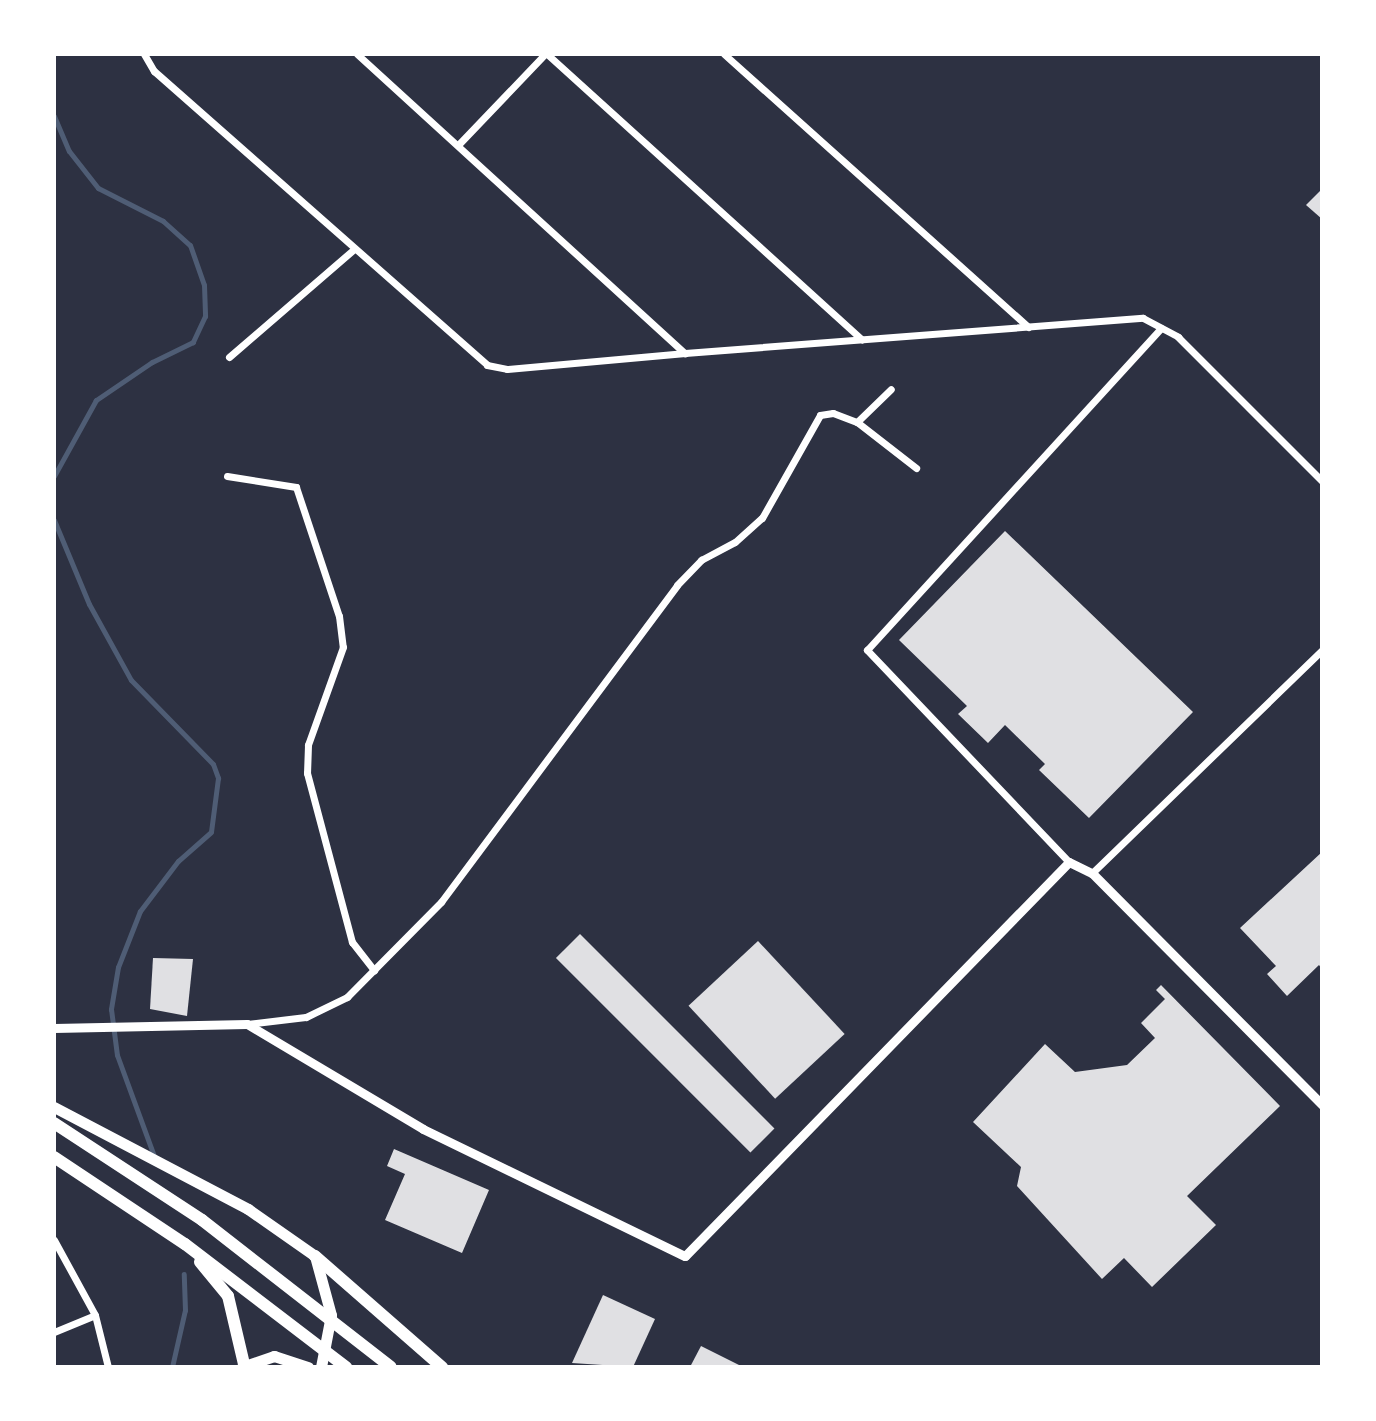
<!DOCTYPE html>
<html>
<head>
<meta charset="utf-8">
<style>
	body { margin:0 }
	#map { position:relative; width:1376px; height:1421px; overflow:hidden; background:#2d3142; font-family:"Noto Sans",sans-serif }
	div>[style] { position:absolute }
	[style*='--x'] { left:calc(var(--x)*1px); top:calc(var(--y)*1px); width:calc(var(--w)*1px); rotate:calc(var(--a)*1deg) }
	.stream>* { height:5px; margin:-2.5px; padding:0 2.5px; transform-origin:2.5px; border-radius:2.5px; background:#4f5d75 }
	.building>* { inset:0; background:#e0e0e3; transform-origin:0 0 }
	.minor>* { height:7px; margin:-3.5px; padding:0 3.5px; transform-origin:3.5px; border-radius:3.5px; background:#fff }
	.tertiary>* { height:9px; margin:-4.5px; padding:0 4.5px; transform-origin:4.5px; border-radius:4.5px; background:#fff }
	.primary>* { height:11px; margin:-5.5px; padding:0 5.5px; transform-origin:5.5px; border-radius:5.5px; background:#fff }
	.trunk>* { height:12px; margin:-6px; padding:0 6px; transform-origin:6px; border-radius:6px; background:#fff }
	span { translate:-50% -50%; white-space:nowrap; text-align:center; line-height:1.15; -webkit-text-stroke:7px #fff; paint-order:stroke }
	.frame { position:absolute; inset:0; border:56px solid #fff; pointer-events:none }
</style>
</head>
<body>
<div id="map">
	<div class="stream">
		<i style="--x:54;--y:116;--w:38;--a:67"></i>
		<i style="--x:69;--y:151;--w:47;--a:51.9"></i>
		<i style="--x:98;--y:188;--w:73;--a:26.9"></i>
		<i style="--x:163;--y:221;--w:36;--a:42"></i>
		<i style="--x:190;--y:245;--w:42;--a:70.7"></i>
		<i style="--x:204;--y:285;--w:31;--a:88"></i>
		<i style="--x:205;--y:316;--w:29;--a:115"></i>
		<i style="--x:193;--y:342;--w:46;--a:154"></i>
		<i style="--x:152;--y:362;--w:68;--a:145.8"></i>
		<i style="--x:96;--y:400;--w:87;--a:118.9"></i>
		<i style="--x:54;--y:520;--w:91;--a:67.4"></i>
		<i style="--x:89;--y:604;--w:87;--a:61.1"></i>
		<i style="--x:131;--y:680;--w:117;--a:45.7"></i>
		<i style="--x:213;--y:764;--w:15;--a:70"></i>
		<i style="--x:218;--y:778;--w:54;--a:97.4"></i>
		<i style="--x:211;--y:832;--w:44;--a:138.7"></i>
		<i style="--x:178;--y:861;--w:63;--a:127.2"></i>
		<i style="--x:140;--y:911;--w:60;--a:111.4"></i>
		<i style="--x:118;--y:967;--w:43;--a:99.5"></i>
		<i style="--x:111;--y:1009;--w:46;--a:82.6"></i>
		<i style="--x:117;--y:1055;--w:108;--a:69.9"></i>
		<i style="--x:172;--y:1367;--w:58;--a:-77.2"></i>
		<i style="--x:185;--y:1310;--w:36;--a:-92"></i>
	</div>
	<div class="building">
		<i style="clip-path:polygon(1322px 189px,1322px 219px,1306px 205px)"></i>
		<i style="clip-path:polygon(1005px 531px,1193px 712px,1089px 818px,1039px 770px,1045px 764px,1005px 725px,988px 743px,958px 714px,967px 706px,899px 640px)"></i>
		<i style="clip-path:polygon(1322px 852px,1322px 969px,1319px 965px,1287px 996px,1267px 974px,1276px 966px,1240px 928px)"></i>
		<i style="left:580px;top:934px;width:275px;height:34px;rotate:45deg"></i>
		<i style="left:758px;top:941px;width:127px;height:95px;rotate:47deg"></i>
		<i style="clip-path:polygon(153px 958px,193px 959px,187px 1016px,150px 1009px)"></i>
		<i style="clip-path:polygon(1161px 985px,1280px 1106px,1187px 1196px,1216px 1225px,1152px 1287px,1124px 1258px,1102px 1279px,1017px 1186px,1021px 1167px,973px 1122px,1045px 1044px,1075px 1072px,1127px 1065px,1155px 1038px,1141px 1023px,1165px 999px,1156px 990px)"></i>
		<i style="clip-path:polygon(394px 1149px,489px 1190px,462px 1253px,385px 1220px,405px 1174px,387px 1166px)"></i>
		<i style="clip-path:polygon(603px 1295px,655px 1319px,633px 1367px,572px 1363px)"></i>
		<i style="clip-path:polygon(701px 1346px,743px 1367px,690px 1367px)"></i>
	</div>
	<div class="minor">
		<i style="--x:144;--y:54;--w:20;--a:60"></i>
		<i style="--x:154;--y:71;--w:444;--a:41.4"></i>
		<i style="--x:487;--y:365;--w:20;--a:11"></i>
		<i style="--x:507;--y:369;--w:179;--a:-5.1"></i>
		<i style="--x:357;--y:54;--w:444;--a:42.4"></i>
		<i style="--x:685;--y:353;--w:459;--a:-4.4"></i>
		<i style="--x:1143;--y:318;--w:40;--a:28"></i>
		<i style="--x:1178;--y:337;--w:204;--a:45"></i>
		<i style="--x:547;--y:54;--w:425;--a:42.2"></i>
		<i style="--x:724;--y:54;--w:409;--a:41.9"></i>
		<i style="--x:458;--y:145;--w:126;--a:-46.3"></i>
		<i style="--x:229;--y:357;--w:164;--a:-40.8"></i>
		<i style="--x:857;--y:422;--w:47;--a:-44.1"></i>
		<i style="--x:227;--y:476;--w:70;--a:9.1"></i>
		<i style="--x:296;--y:487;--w:136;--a:71.6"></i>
		<i style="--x:339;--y:616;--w:31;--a:83"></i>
		<i style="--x:343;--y:647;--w:104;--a:109.7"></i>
		<i style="--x:308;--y:745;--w:28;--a:92"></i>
		<i style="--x:307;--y:773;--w:175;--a:75.1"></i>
		<i style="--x:352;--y:942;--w:36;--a:52"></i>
		<i style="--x:1069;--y:862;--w:293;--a:-133.6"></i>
		<i style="--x:867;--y:650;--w:436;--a:-47.6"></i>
		<i style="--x:1092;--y:873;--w:320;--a:-44.1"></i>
		<i style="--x:247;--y:1024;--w:59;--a:-6.8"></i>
		<i style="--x:306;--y:1017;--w:46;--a:-26"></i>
		<i style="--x:347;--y:997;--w:134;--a:-45.3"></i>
		<i style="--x:441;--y:902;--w:395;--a:-53.3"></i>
		<i style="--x:677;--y:585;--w:35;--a:-46"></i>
		<i style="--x:701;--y:560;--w:38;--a:-28"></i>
		<i style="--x:735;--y:542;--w:36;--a:-42"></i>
		<i style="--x:762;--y:518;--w:118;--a:-60.6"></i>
		<i style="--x:820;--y:415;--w:13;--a:-9"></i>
		<i style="--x:833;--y:413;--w:26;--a:21"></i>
		<i style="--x:857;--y:422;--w:75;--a:37.9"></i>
		<i style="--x:54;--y:1240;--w:85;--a:61.3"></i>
		<i style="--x:95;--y:1315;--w:54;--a:76"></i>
		<i style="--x:54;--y:1332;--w:44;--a:-22.5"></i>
	</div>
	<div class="tertiary">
		<i style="--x:54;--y:1028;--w:193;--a:-1.2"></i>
		<i style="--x:247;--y:1024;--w:205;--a:30.8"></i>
		<i style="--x:423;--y:1129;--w:291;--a:25.9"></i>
		<i style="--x:685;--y:1256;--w:550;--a:-45.74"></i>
		<i style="--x:1069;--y:862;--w:25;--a:26"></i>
		<i style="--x:1092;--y:873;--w:327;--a:45.2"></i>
	</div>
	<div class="primary">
		<i style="--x:54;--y:1107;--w:219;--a:27.7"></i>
		<i style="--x:248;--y:1209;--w:82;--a:35"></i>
		<i style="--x:315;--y:1256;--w:61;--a:74.8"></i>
		<i style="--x:331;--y:1315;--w:53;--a:100.9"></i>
		<i style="--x:242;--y:1367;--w:34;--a:-19"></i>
		<i style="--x:274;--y:1356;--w:36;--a:18"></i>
	</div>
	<div class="trunk">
		<i style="--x:54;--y:1123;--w:177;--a:33.2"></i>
		<i style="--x:202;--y:1220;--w:239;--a:37.9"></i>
		<i style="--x:54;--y:1157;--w:157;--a:33.6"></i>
		<i style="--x:185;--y:1244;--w:203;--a:37.4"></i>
		<i style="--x:315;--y:1256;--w:169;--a:41.2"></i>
		<i style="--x:200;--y:1262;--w:44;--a:50.5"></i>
		<i style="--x:228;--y:1296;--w:70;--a:76.8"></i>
	</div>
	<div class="frame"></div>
</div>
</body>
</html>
